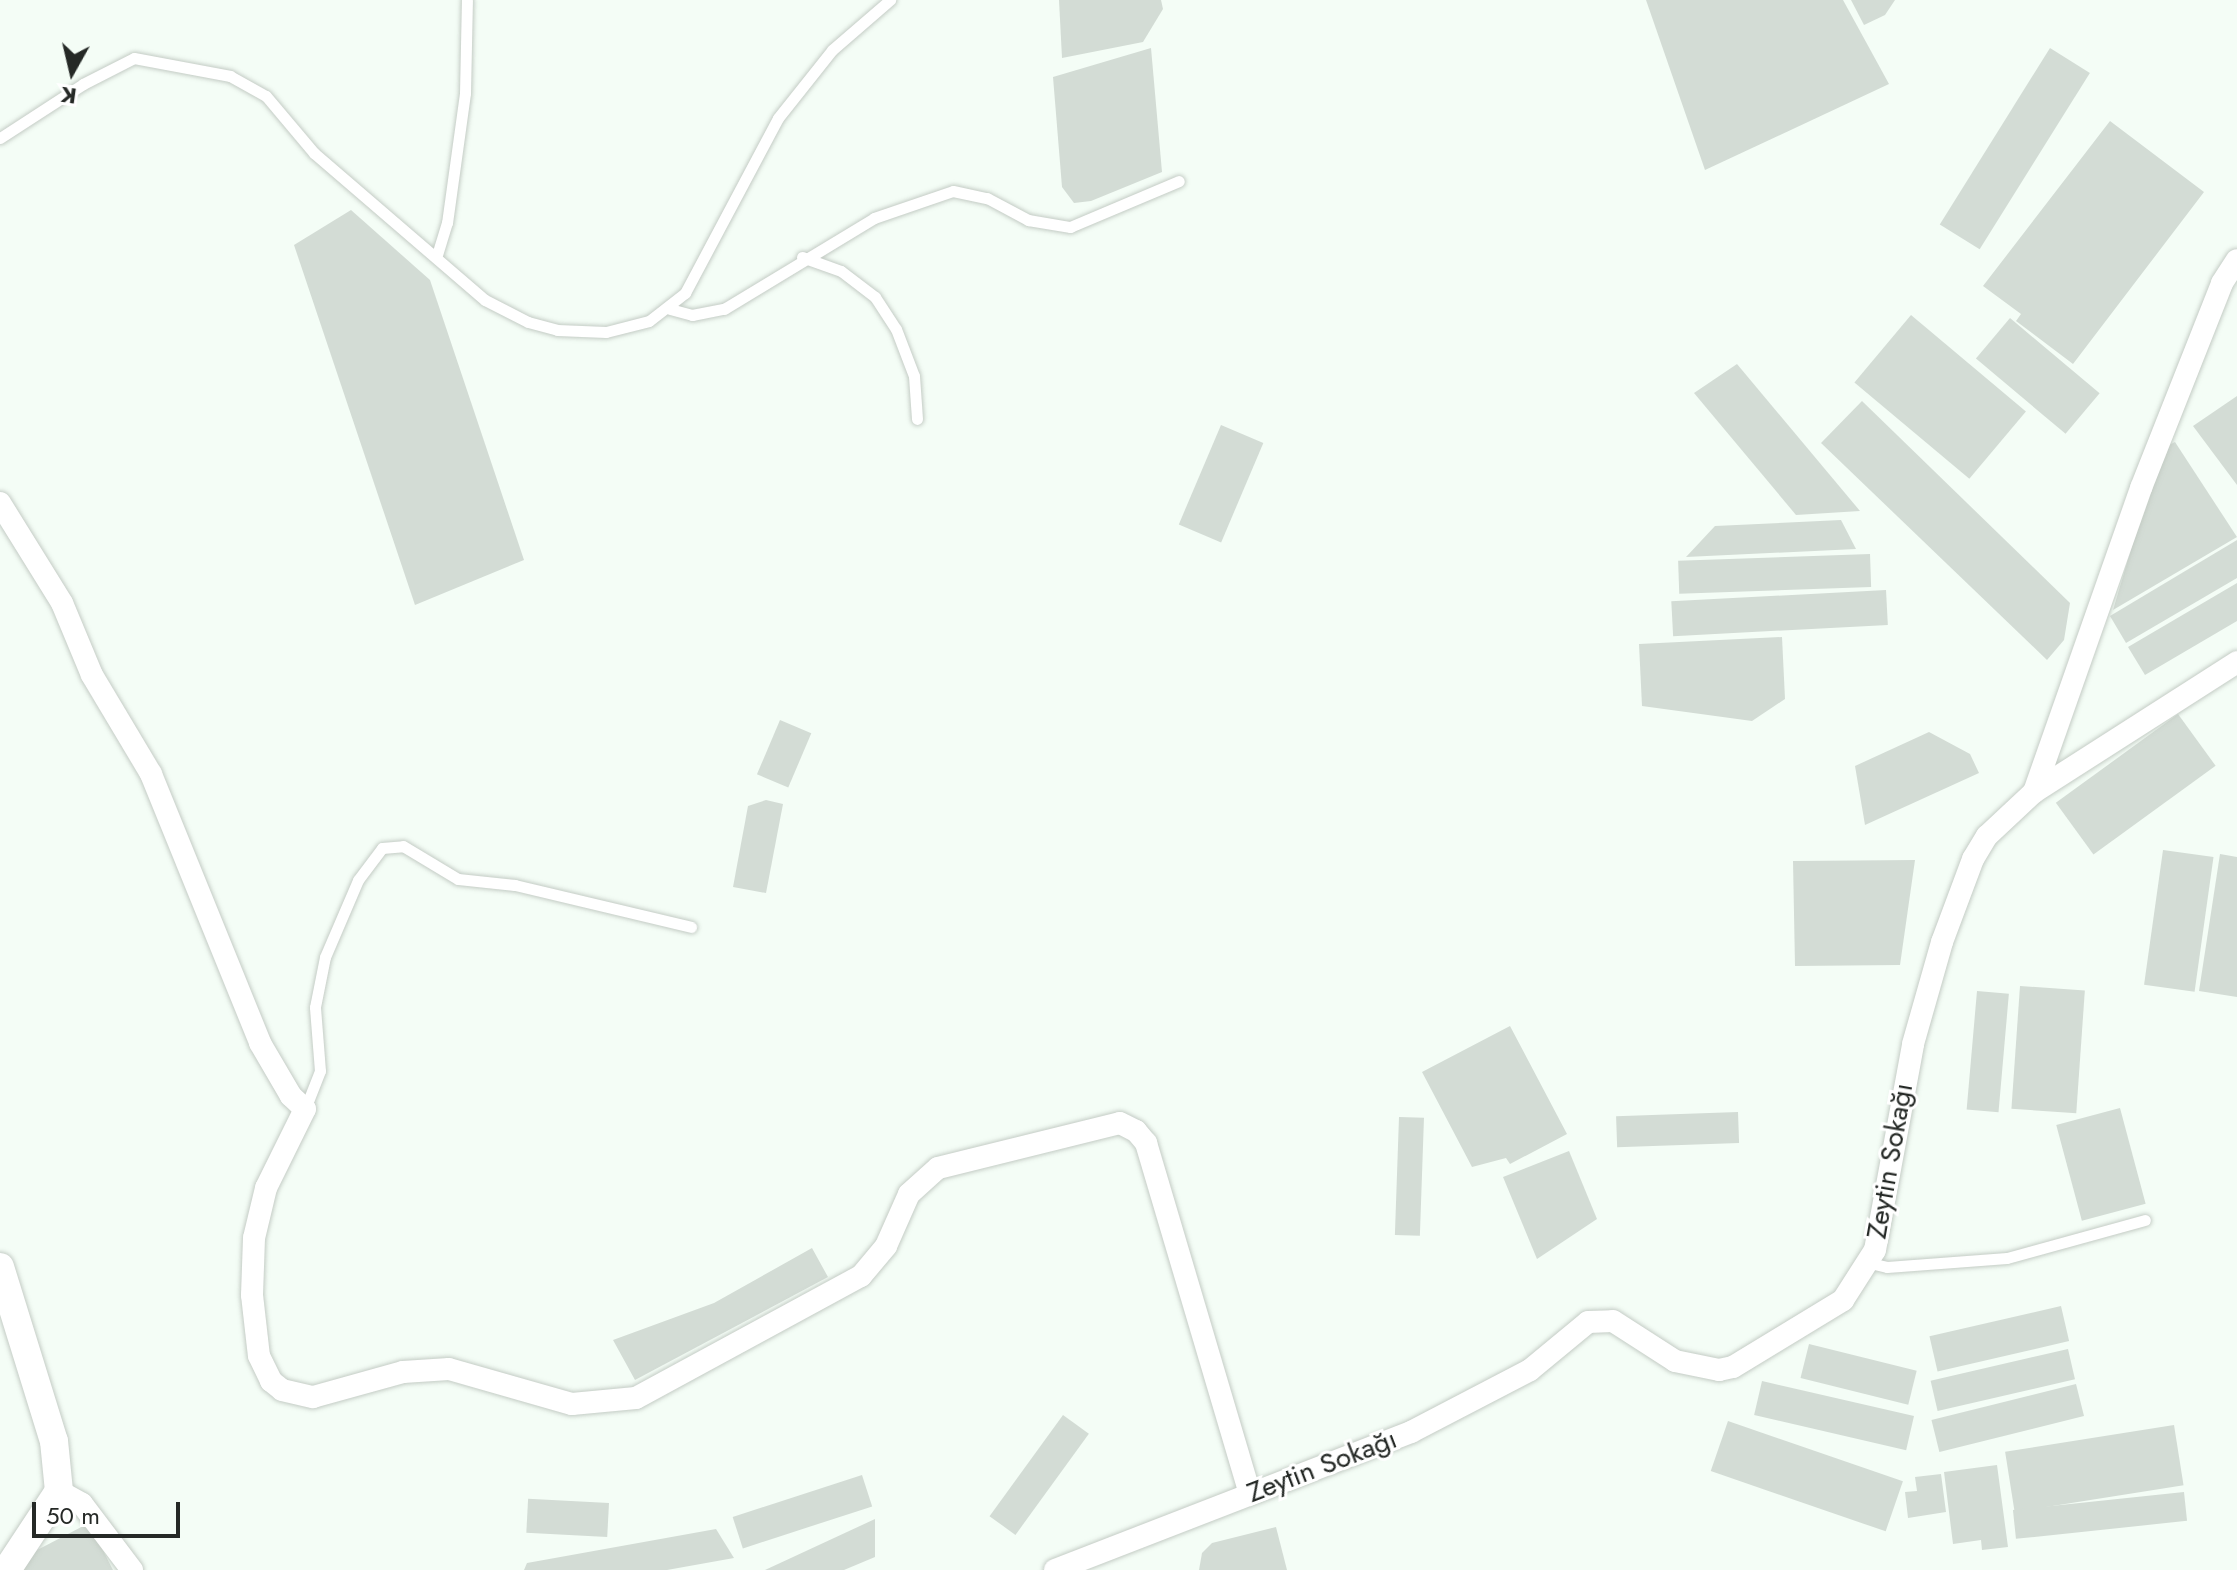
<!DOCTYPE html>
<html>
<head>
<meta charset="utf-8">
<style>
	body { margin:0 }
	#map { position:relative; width:2237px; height:1570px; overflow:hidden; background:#f4fdf6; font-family:Jost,sans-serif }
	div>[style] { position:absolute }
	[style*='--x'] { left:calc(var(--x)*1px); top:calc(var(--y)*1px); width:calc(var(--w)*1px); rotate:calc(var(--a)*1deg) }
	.building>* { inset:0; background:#d3dcd5; transform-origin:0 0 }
	.roads { filter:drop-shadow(0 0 2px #c4ccc5) drop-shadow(0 0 2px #c4ccc5) }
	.service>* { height:11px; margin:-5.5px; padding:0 5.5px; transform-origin:5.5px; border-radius:5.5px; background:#fff }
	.minor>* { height:22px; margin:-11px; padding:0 11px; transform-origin:11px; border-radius:11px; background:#fff }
	.tertiary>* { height:28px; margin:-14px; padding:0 14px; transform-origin:14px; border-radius:14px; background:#fff }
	span { translate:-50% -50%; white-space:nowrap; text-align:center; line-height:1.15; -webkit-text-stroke:6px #fff; paint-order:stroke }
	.street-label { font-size:28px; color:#252926 }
	.north { position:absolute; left:32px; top:32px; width:80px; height:80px; -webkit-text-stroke:6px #fff; paint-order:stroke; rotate:188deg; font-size:22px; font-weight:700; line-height:32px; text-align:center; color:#252926 }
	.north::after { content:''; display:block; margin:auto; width:28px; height:36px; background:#252926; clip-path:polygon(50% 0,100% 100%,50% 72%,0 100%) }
	.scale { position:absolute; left:32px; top:1502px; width:148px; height:36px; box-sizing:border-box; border:4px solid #252926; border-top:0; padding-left:10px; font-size:24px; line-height:28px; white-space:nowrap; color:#252926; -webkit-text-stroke:6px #fff; paint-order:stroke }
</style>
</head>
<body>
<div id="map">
	<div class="building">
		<i style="clip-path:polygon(1059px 0,1161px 0,1163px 9px,1143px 42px,1062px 58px)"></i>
		<i style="clip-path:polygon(1646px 0,1843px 0,1889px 84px,1705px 170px)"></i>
		<i style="clip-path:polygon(1851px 0,1895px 0,1885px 15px,1864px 25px)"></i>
		<i style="clip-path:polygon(1151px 48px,1162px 172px,1091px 201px,1074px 203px,1062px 187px,1053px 77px)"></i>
		<i style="left:2050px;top:48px;width:47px;height:208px;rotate:32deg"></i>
		<i style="clip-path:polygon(2110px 121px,2204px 192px,2073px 364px,2016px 321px,2021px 314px,1983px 286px)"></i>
		<i style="clip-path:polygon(351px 210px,430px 280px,524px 560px,415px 605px,294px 245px)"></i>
		<i style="left:1911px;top:315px;width:150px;height:88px;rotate:40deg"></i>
		<i style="left:2010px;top:318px;width:117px;height:53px;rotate:40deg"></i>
		<i style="clip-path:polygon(1737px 364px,1860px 511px,1796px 515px,1694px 393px)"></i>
		<i style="clip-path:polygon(2237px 396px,2237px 485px,2193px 426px)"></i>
		<i style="clip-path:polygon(1862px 401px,2070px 603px,2064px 640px,2047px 660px,1821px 443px)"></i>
		<i style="left:1221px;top:425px;width:46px;height:108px;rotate:23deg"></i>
		<i style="clip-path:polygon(2175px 442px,2237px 537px,2113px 610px,2161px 449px)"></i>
		<i style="clip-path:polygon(1841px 520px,1856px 549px,1686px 557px,1715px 526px)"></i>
		<i style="clip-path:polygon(2237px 540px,2237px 578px,2126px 643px,2110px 616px)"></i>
		<i style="left:1870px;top:554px;width:33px;height:192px;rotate:88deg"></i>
		<i style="clip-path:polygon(2237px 583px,2237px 621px,2145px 675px,2128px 647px)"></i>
		<i style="left:1886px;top:590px;width:35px;height:215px;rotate:87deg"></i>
		<i style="clip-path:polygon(1782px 637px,1785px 699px,1752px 721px,1642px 706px,1639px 644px)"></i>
		<i style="left:2178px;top:714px;width:64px;height:151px;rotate:54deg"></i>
		<i style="left:780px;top:720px;width:34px;height:59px;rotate:23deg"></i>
		<i style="clip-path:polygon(1929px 732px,1970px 754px,1979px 773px,1865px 825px,1855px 766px)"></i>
		<i style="clip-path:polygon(766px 800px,783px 804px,766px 893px,733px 887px,748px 806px)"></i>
		<i style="left:2163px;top:850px;width:51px;height:136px;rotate:8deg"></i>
		<i style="clip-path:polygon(2220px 854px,2237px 857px,2237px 997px,2199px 991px)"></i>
		<i style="clip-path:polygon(1915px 860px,1900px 965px,1795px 966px,1793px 861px)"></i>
		<i style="left:2020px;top:986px;width:65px;height:123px;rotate:4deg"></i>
		<i style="left:1977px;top:991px;width:32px;height:119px;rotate:5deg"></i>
		<i style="clip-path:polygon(1510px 1026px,1567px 1134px,1510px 1164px,1506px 1158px,1472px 1167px,1422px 1072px)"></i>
		<i style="left:2120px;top:1108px;width:99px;height:66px;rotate:75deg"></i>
		<i style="left:1738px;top:1112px;width:31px;height:122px;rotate:88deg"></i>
		<i style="left:1399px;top:1117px;width:25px;height:118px;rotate:2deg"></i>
		<i style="clip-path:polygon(1569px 1151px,1597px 1219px,1537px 1259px,1503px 1177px)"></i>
		<i style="clip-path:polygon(812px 1248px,828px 1277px,635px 1380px,613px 1340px,714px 1303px)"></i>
		<i style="left:2061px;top:1306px;width:36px;height:135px;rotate:77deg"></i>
		<i style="left:1809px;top:1344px;width:111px;height:35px;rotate:14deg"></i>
		<i style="left:2068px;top:1349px;width:31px;height:141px;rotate:77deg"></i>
		<i style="left:1762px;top:1381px;width:156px;height:35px;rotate:13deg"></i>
		<i style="left:2076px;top:1384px;width:33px;height:149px;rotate:76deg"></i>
		<i style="left:1063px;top:1415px;width:32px;height:125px;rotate:36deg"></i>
		<i style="left:1728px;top:1421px;width:185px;height:53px;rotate:19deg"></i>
		<i style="left:2174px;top:1425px;width:61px;height:171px;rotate:81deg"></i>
		<i style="clip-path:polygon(1997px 1465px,2008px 1547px,1982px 1550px,1981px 1540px,1953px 1544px,1944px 1472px)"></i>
		<i style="clip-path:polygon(1941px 1474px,1946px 1512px,1908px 1518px,1905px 1492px,1917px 1491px,1915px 1477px)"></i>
		<i style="left:862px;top:1475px;width:33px;height:136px;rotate:72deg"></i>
		<i style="left:2184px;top:1492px;width:29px;height:172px;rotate:84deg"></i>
		<i style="left:609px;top:1503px;width:34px;height:81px;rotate:93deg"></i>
		<i style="clip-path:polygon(875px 1519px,875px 1557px,844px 1570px,765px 1570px)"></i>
		<i style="clip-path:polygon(89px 1523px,113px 1570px,20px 1570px,20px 1559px)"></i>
		<i style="clip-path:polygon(1276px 1527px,1287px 1570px,1199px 1570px,1202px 1553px,1212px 1543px)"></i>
		<i style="clip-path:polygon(716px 1529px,734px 1558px,667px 1570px,524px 1570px,527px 1563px)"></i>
	</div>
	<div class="roads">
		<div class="service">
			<i style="--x:0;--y:138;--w:99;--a:-33"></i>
			<i style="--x:83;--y:84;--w:57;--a:-27"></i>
			<i style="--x:134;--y:58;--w:98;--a:10.6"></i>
			<i style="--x:230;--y:76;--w:41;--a:29.1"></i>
			<i style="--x:266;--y:96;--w:75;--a:49.9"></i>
			<i style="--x:314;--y:153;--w:225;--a:40.7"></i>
			<i style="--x:485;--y:300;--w:48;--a:27.1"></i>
			<i style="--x:528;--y:322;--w:30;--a:15"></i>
			<i style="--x:557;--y:330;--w:49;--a:2.3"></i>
			<i style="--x:606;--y:332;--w:44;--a:-14.3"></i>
			<i style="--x:649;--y:321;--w:46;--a:-37.9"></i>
			<i style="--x:685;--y:293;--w:198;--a:-62"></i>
			<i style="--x:778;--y:118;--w:87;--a:-51.5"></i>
			<i style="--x:832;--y:50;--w:77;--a:-40.8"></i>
			<i style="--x:437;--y:255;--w:34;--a:-73"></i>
			<i style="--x:447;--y:223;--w:131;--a:-82.1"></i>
			<i style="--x:465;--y:93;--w:93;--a:-88.8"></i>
			<i style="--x:802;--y:257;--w:41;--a:19.7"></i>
			<i style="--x:841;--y:271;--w:43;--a:37.4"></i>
			<i style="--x:875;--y:297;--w:38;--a:57"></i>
			<i style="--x:896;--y:329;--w:50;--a:69"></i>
			<i style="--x:914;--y:376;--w:43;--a:86"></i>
			<i style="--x:670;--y:309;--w:23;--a:15"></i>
			<i style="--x:692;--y:315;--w:33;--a:-11"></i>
			<i style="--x:724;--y:309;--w:175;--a:-31.2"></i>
			<i style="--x:874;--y:218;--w:83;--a:-18.9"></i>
			<i style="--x:953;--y:191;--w:35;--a:12"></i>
			<i style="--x:987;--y:198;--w:47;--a:28.2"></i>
			<i style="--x:1028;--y:220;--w:43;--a:9.5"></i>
			<i style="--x:1070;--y:227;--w:118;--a:-22.9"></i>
			<i style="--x:305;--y:1109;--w:41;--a:-68.5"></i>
			<i style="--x:320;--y:1071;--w:64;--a:-94.5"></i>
			<i style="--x:315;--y:1007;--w:51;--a:-78.7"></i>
			<i style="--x:325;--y:957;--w:84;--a:-66.8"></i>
			<i style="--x:358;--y:880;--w:40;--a:-53"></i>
			<i style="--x:382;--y:848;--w:21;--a:-5"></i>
			<i style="--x:403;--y:846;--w:64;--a:31"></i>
			<i style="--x:458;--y:879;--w:57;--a:6"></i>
			<i style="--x:515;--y:885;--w:181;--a:13.4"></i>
			<i style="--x:1870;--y:1263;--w:17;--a:13"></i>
			<i style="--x:1887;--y:1267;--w:120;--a:-4.3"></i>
			<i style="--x:2007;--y:1258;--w:143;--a:-15.4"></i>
		</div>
		<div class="minor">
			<i style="--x:0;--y:503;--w:118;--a:58.2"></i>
			<i style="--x:62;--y:603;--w:78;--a:67.4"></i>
			<i style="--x:92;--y:675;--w:115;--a:59.2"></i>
			<i style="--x:151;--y:774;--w:290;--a:67.9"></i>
			<i style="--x:260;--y:1043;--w:61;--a:59.7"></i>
			<i style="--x:291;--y:1096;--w:19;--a:43"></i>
			<i style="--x:305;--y:1109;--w:88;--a:116.3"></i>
			<i style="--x:266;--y:1188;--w:51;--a:103.5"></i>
			<i style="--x:254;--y:1238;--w:57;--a:92"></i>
			<i style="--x:252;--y:1295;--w:61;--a:83.5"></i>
			<i style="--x:259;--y:1356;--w:28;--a:64"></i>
			<i style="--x:271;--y:1381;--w:14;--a:39"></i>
			<i style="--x:282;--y:1390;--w:32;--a:13"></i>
			<i style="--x:313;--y:1397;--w:93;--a:-15.5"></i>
			<i style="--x:403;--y:1372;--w:46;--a:-3.7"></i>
			<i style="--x:449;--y:1369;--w:128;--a:15.9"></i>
			<i style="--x:572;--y:1404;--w:64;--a:-5.4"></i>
			<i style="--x:636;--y:1398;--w:256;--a:-28.5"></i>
			<i style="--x:861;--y:1276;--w:39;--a:-50"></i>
			<i style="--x:886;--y:1246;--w:57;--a:-66.1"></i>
			<i style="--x:909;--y:1194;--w:39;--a:-42"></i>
			<i style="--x:938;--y:1168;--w:187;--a:-13.9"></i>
			<i style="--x:1120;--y:1123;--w:18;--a:27"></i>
			<i style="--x:1136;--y:1131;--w:16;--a:50"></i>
			<i style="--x:1146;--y:1143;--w:366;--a:73.5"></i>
			<i style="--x:2034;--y:792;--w:322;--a:-70.6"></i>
			<i style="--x:2141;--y:488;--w:220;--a:-68.4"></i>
			<i style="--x:2222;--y:283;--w:27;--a:-57"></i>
			<i style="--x:59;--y:1491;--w:26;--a:29"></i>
			<i style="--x:82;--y:1504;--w:83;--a:52.9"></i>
			<i style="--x:1055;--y:1570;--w:382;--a:-21.2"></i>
			<i style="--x:1411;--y:1432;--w:134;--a:-27.5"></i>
			<i style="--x:1530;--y:1370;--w:75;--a:-39.6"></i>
			<i style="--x:1588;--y:1322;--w:25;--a:-2"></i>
			<i style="--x:1613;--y:1321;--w:74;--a:32.8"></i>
			<i style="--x:1675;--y:1361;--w:45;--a:11.6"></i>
			<i style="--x:1719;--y:1370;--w:14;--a:-12"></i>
			<i style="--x:1733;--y:1367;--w:129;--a:-31.3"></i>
			<i style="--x:1843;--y:1300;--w:59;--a:-57.4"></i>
			<i style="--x:1875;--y:1250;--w:209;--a:-79.5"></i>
			<i style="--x:1913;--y:1044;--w:106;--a:-74.1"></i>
			<i style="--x:1942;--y:942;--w:89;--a:-69.5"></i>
			<i style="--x:1973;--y:859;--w:27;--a:-59"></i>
			<i style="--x:1987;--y:836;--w:64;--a:-43.1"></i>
			<i style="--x:2034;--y:792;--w:241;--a:-32.6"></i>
		</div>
		<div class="tertiary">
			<i style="--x:0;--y:1267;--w:182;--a:72.8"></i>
			<i style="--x:54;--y:1441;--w:50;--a:84.3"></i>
			<i style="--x:59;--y:1491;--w:95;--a:123.4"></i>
		</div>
	</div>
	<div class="street-label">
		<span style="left:1890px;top:1161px;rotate:-80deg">Zeytin Sokağı</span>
		<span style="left:1322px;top:1466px;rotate:-21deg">Zeytin Sokağı</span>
	</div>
	<div class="north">K</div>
	<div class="scale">50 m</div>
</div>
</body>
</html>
